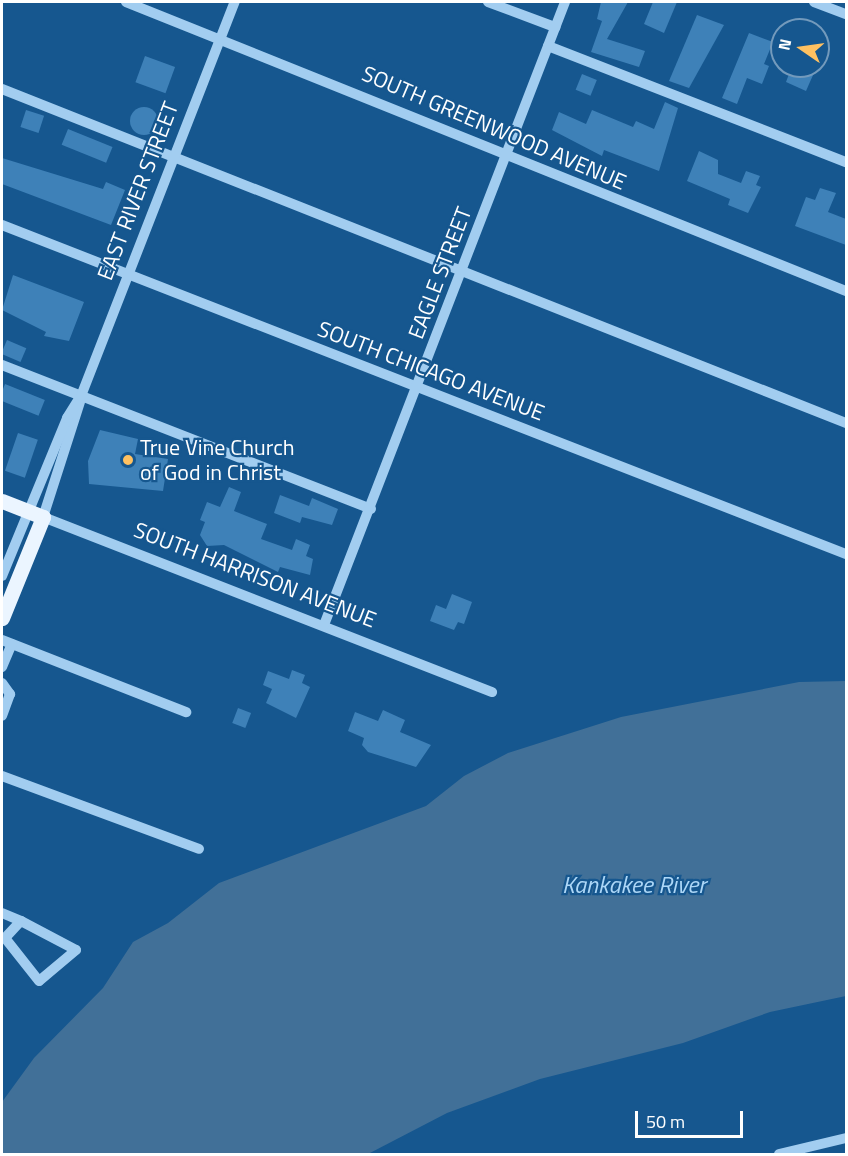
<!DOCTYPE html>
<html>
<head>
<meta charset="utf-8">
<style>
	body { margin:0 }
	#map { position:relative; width:848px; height:1156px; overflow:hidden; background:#16578f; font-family:"Titillium Web",sans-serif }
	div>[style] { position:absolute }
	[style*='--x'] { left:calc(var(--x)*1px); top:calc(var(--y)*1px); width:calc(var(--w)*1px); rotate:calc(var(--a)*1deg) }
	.water>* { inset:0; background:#417098 }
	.building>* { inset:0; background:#3e81b8; transform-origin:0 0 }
	.round { border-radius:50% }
	.minor>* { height:10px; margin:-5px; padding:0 5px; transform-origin:5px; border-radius:5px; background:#a2cdf0 }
	.major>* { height:15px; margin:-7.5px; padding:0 7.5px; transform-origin:7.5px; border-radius:7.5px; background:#ebf5ff }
	.dots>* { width:16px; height:16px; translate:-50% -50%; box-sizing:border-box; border:3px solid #16578f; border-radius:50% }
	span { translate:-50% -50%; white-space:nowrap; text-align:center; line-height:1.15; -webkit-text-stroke:4.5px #16578f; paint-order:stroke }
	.street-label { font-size:22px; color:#fff }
	.poi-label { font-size:22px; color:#fff }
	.left { translate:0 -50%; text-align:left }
	.water-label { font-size:24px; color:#add7f7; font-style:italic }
	.frame { position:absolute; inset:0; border:3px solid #fff; pointer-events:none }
	.north { position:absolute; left:770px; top:18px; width:60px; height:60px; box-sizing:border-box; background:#16578f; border:2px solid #739abc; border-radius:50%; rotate:283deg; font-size:16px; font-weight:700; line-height:24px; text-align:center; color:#fff }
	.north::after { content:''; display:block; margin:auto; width:21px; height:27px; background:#ffc161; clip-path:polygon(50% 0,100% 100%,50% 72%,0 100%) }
	.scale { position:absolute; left:635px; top:1111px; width:108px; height:27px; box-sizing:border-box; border:3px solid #fff; border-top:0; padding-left:8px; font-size:18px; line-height:21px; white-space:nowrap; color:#fff; -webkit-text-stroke:4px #16578f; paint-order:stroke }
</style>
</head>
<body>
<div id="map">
	<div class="water">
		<i style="clip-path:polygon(846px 681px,846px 996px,770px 1012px,683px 1043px,540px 1079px,447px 1113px,368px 1154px,2px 1154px,2px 1102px,34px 1058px,103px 988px,133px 942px,168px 923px,219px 883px,426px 806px,464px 776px,508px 753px,621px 717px,799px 682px)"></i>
	</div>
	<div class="building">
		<i style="clip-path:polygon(601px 2px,628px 2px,607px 39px,645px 51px,639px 67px,591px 52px,602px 21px,597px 19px)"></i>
		<i style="clip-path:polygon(653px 2px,677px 2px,664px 33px,644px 24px)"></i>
		<i style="clip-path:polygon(697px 15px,724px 25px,689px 88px,669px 81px)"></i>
		<i style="clip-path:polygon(749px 33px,773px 42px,764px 64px,769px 66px,762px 84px,747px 78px,737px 104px,722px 98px)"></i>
		<i style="left:145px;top:56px;width:32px;height:28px;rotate:20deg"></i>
		<i style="clip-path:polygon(792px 66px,817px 66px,806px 91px,786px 82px)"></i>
		<i style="left:582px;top:74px;width:16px;height:17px;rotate:22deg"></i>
		<i style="clip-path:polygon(665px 102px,678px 108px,659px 171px,604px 150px,602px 156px,552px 130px,559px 112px,586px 124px,592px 110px,633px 127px,636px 121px,654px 129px)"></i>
		<i class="round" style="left:130px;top:107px;width:28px;height:28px"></i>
		<i style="left:26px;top:110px;width:19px;height:18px;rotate:18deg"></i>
		<i style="left:68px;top:129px;width:48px;height:17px;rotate:22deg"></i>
		<i style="clip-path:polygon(699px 151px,718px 160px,718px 174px,741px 183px,746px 171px,760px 176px,756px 185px,761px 187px,748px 213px,728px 205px,730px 199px,687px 181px)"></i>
		<i style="clip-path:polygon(2px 158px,103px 189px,106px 182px,125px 190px,111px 225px,2px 184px)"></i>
		<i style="clip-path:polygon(820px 188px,836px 193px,828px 212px,846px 219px,846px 245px,795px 226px,806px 197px,815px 200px)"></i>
		<i style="clip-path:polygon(13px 275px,84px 302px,69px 341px,44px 336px,46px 332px,2px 310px)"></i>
		<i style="left:7px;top:340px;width:21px;height:15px;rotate:23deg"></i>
		<i style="left:5px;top:384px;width:43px;height:17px;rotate:22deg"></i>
		<i style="clip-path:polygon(100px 430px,138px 439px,135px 454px,168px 459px,163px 491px,89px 484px,88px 461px)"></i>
		<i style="left:18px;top:433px;width:21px;height:40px;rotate:19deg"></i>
		<i style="clip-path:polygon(229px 487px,241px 492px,234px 511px,267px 524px,261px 539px,292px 550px,296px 539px,310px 545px,306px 556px,313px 559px,310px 575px,280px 567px,278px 572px,224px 545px,207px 546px,200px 535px,205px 522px,200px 520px,207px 502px,220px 507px)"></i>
		<i style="clip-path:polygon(280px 495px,309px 506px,312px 498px,338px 509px,332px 525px,302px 517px,300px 523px,274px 513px)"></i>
		<i style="clip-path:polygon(452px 594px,472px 602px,464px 624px,458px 622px,454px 630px,430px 621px,436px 605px,446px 609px)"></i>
		<i style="clip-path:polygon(292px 670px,305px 675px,302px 683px,310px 687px,296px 718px,266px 703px,272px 689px,263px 685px,268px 671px,289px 679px)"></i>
		<i style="left:238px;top:708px;width:14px;height:16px;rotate:21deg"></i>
		<i style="clip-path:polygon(383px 710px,405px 720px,400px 732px,431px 745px,416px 767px,368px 752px,362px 745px,364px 738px,348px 731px,355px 712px,378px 721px)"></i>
	</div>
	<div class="minor">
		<i style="--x:126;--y:2;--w:776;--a:21.87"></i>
		<i style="--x:488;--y:2;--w:72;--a:20.5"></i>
		<i style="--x:814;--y:2;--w:34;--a:21"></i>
		<i style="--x:548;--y:46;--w:320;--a:21.3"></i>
		<i style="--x:2;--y:89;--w:908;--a:21.59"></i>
		<i style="--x:2;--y:225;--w:906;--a:21.3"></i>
		<i style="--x:2;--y:365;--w:396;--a:21.3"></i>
		<i style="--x:80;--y:402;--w:121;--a:107.8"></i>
		<i style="--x:43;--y:517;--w:482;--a:21.3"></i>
		<i style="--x:2;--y:576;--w:171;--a:-67.6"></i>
		<i style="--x:67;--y:418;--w:26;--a:-58"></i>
		<i style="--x:81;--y:396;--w:423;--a:-68.7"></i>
		<i style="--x:324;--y:625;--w:668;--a:-68.85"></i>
		<i style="--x:2;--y:640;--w:198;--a:21.4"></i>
		<i style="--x:2;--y:667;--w:25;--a:-67"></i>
		<i style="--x:2;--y:683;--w:14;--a:54"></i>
		<i style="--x:10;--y:694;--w:23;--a:110"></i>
		<i style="--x:2;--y:776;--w:210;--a:20.3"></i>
		<i style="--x:2;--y:913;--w:21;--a:23"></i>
		<i style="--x:21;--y:921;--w:62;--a:27.8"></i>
		<i style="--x:76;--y:950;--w:48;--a:140"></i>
		<i style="--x:39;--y:981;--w:55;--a:-128.3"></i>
		<i style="--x:5;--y:938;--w:23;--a:-47"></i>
		<i style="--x:779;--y:1154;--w:69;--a:-13.4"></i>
	</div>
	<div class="major">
		<i style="--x:2;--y:501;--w:44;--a:21.3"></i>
		<i style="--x:43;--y:517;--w:109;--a:112.1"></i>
	</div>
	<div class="dots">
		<i style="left:128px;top:460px;background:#ffc161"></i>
	</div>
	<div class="street-label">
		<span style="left:494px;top:128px;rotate:23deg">SOUTH GREENWOOD AVENUE</span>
		<span style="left:138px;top:191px;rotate:-69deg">EAST RIVER STREET</span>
		<span style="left:440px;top:273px;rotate:-69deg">EAGLE STREET</span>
		<span style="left:431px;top:371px;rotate:21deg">SOUTH CHICAGO AVENUE</span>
		<span style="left:255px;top:575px;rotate:21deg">SOUTH HARRISON AVENUE</span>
	</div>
	<div class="poi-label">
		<span class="left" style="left:140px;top:460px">True Vine Church<br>of God in Christ</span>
	</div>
	<div class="water-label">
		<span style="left:634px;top:885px">Kankakee River</span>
	</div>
	<div class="frame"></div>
	<div class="north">N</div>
	<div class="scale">50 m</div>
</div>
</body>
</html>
